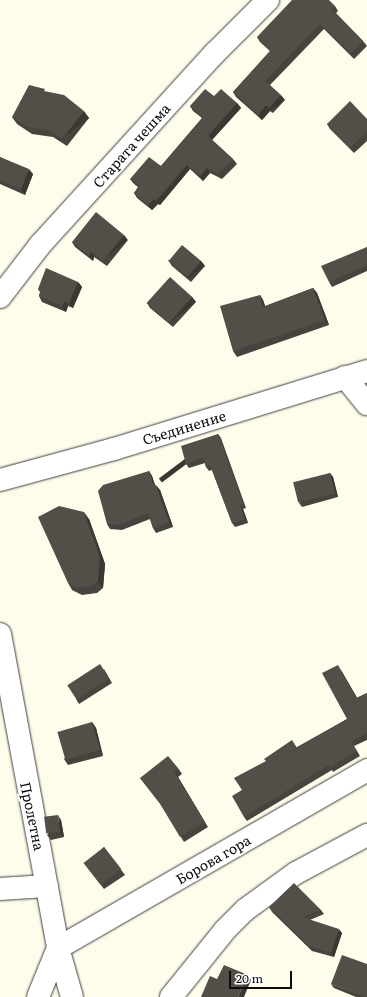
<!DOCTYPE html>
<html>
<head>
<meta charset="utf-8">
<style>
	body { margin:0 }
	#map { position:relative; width:367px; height:997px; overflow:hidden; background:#fefceb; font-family:Literata,serif }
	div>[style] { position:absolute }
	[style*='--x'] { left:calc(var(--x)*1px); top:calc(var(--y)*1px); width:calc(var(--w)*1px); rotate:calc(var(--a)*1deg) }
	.roads { filter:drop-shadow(0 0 1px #3f3f3f) drop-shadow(0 0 1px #3f3f3f) }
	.minor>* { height:22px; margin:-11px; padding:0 11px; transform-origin:11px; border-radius:11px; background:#fff }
	.wall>* { inset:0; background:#48433e }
	.shaded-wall>* { inset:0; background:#3b3732; transform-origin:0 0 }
	.building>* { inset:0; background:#544e48; transform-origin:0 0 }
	span { translate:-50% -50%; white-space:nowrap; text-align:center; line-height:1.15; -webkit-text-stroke:4px #fff; paint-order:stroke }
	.street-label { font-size:14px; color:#0c0c0c }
	.scale { position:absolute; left:229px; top:971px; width:63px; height:18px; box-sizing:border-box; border:2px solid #0c0c0c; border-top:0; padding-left:5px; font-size:12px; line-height:14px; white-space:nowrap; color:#0c0c0c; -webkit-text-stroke:3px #fff; paint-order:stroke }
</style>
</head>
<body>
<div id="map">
	<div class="roads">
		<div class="minor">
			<i style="--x:0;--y:297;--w:66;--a:-52.4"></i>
			<i style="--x:40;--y:245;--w:260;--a:-47.7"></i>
			<i style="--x:215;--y:53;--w:75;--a:-45"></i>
			<i style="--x:345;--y:377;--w:35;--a:51"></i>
			<i style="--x:0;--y:480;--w:118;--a:-15.2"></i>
			<i style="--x:114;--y:449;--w:265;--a:-17.1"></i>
			<i style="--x:0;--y:634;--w:319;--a:79.5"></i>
			<i style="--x:58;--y:948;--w:51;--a:74.1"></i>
			<i style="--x:0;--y:889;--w:47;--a:-3.7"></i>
			<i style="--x:38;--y:997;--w:53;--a:-67.8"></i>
			<i style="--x:58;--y:948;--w:357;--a:-29.9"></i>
			<i style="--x:171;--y:997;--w:86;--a:-51.1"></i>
			<i style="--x:225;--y:930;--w:28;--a:-45"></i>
			<i style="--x:245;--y:910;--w:63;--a:-36"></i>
			<i style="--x:296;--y:873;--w:81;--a:-28.2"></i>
		</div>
	</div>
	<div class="wall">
		<i style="clip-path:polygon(335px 6px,338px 11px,336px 13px,363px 41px,367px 46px,354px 59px,324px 29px,270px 85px,285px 100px,273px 113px,270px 111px,262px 120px,236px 97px,233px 92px,270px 51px,260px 42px,257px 37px)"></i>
		<i style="clip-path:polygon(47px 92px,89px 118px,67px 146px,53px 137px,32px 134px,17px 124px,12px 117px)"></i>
		<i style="clip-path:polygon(214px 96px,237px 103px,241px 108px,212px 140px,233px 159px,237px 164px,222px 179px,210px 173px,203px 181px,190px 169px,160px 205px,158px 204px,152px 210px,137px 198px,134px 193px,138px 187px,134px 184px,130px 179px,161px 166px,202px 118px,193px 111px,190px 106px)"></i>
		<i style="clip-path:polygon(367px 119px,367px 141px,354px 153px,330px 129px,327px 124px)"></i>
		<i style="clip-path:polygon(0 157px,33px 174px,25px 195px,0 184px)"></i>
		<i style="clip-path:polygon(128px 240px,107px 266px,94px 257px,93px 261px,75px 247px,72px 242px)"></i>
		<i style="clip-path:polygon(367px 247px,367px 271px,332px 287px,329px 282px)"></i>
		<i style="clip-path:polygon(168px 260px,201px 261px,205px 266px,191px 282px,172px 266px)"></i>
		<i style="clip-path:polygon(78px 282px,82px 287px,73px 308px,68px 306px,66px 312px,42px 302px,39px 296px,40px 292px,38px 289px)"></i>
		<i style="clip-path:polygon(313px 288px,317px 293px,329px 325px,237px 357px,233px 351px,260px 295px,263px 300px,265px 306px)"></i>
		<i style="clip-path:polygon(192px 297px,196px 302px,173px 327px,150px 308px,147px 303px)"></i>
		<i style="clip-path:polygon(221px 438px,246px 508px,243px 509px,248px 523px,235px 527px,232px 523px,212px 470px,209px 471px,206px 467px,205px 463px,189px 468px,186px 464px)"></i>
		<i style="clip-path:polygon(149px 471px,152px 476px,155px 485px,160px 490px,173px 527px,156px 533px,153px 528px,150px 519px,122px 530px,110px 529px,107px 524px)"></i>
		<i style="clip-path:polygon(330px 473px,333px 477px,338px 497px,302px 507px,299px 503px)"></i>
		<i style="clip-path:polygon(89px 519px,105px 564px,103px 588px,97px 593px,82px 595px,72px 590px,68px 583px)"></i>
		<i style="clip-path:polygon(104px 669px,112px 683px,79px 704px,76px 699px)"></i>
		<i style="clip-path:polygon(341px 670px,357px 698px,367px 693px,367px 740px,354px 746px,360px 756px,333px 772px,332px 770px,247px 821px,244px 817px,242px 790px,297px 747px,347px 719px)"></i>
		<i style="clip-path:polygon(92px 722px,96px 728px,103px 756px,68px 765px,64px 759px)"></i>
		<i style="clip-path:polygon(178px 768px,182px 774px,178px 777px,208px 827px,184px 842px,161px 805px,140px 778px)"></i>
		<i style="clip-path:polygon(61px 820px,64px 837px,51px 840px,47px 835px)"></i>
		<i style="clip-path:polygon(104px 847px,125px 875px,104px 889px,87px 867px)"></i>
		<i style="clip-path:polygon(269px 907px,321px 910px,324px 914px,310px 920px,342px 933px,334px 957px,312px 951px,272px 912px)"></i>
		<i style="clip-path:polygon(331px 984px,367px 997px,356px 997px,334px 988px)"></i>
	</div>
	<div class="shaded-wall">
		<i style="left:281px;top:95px;width:6px;height:18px;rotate:51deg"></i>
		<i style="clip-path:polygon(237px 103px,241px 108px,211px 141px,208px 136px)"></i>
		<i style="clip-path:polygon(266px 105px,270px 111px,262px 120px,258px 115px)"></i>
		<i style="left:84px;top:111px;width:9px;height:36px;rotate:54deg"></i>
		<i style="clip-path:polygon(187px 165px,190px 169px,160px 205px,156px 201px)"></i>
		<i style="clip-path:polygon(207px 168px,210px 173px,203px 181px,200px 176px)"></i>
		<i style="clip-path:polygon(29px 169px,33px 174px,25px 195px,21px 189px)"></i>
		<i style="clip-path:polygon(154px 199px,158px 204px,152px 210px,148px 205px)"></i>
		<i style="left:124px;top:235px;width:6px;height:33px;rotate:51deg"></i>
		<i style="clip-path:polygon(91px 252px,94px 257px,93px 261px,89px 256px)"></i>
		<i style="left:201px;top:261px;width:6px;height:21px;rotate:51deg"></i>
		<i style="clip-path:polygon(78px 282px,82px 287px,73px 308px,69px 303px)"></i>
		<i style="clip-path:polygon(313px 288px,317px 293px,329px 325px,325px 320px)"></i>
		<i style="clip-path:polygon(260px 295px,263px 300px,267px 312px,263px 307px)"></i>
		<i style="left:192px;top:297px;width:6px;height:33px;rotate:51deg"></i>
		<i style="clip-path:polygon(65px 301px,68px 306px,66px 312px,62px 306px)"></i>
		<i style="left:218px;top:434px;width:5px;height:74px;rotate:53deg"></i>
		<i style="clip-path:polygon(149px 471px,152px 476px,157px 491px,154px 486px)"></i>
		<i style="clip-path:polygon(330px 473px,333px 477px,338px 497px,335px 493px)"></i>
		<i style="clip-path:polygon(156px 485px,160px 490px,173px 527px,169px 522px)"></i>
		<i style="clip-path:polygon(240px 505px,243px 509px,248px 523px,245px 519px)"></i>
		<i style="clip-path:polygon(84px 512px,89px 519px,105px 564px,103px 588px,98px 581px)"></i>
		<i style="clip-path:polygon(338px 665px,341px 670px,360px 703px,356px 698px)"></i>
		<i style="clip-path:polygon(92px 722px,96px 728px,103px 756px,100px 750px)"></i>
		<i style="clip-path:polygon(174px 772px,178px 777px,208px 827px,205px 822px)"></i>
		<i style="clip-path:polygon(58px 815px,61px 820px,64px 837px,60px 832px)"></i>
		<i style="clip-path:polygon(339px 929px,342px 933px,334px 957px,331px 953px)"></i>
		<i style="clip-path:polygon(248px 975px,251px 980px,244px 997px,238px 997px)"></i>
	</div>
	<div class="building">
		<i style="clip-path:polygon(292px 0,329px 0,335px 6px,331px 9px,363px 41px,351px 53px,320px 24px,265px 81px,281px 95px,269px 108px,266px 105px,258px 115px,233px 92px,271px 50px,257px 37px)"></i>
		<i style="clip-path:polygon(29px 85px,45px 89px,44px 91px,64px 95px,84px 111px,62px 139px,48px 130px,27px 127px,12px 117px)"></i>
		<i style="clip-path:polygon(205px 89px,214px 96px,221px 89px,237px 103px,208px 136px,233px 159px,218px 174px,207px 168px,200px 176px,187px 165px,156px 201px,154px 199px,148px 205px,134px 193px,140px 186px,130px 179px,149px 157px,161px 166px,203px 117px,190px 106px)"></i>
		<i style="clip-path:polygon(350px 101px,367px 119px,367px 132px,350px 148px,327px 124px)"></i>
		<i style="clip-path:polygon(0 157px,29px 169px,21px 189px,0 181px)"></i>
		<i style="clip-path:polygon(96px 212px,124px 235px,103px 261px,91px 252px,89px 256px,72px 242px)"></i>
		<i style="left:182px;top:245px;width:25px;height:21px;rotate:40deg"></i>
		<i style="clip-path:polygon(367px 247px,367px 265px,329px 282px,321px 266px)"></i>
		<i style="clip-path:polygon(46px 268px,78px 282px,69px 303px,65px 301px,62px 306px,39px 296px,41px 290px,38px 289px)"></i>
		<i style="left:170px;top:277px;width:30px;height:35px;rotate:42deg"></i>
		<i style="clip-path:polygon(313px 288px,325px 320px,233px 351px,220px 306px,260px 295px,263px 307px)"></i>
		<i style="clip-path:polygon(218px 434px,243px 504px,240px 505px,245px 519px,232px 523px,210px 465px,206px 467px,203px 458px,186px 464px,181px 446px)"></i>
		<i style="clip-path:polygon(149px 471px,154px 486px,156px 485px,169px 522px,153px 528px,148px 513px,119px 525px,107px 524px,98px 491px,103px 485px)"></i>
		<i style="left:330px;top:473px;width:21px;height:38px;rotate:76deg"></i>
		<i style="clip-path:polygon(59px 506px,84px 512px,100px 557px,98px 581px,92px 586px,77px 588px,68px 583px,38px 517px)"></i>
		<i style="left:100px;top:664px;width:17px;height:39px;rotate:57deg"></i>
		<i style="clip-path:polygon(338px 665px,356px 698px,367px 693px,367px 733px,351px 742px,357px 751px,330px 767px,329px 765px,244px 817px,232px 796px,242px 790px,234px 778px,266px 761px,264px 759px,292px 740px,297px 748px,347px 719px,322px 673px)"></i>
		<i style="left:92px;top:722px;width:29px;height:36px;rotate:74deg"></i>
		<i style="clip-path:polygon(168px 756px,178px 768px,174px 772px,205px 822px,180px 837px,159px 802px,140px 778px)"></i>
		<i style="left:58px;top:815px;width:17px;height:14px;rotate:83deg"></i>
		<i style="left:104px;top:847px;width:28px;height:26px;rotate:52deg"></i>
		<i style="clip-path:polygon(294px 883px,321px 910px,302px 917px,339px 929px,331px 953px,309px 946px,269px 907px)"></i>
		<i style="clip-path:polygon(342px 955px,367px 964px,367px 997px,365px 997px,331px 984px)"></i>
		<i style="clip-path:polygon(224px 965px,248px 975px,238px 997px,201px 997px,210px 976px,217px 979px)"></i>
	</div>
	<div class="street-label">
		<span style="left:131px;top:145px;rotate:-48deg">Старата чешма</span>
		<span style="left:184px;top:427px;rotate:-17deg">Съединение</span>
		<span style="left:33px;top:816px;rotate:78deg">Пролетна</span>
		<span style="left:213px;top:859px;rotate:-30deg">Борова гора</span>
	</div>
	<div class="scale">20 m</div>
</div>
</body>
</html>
